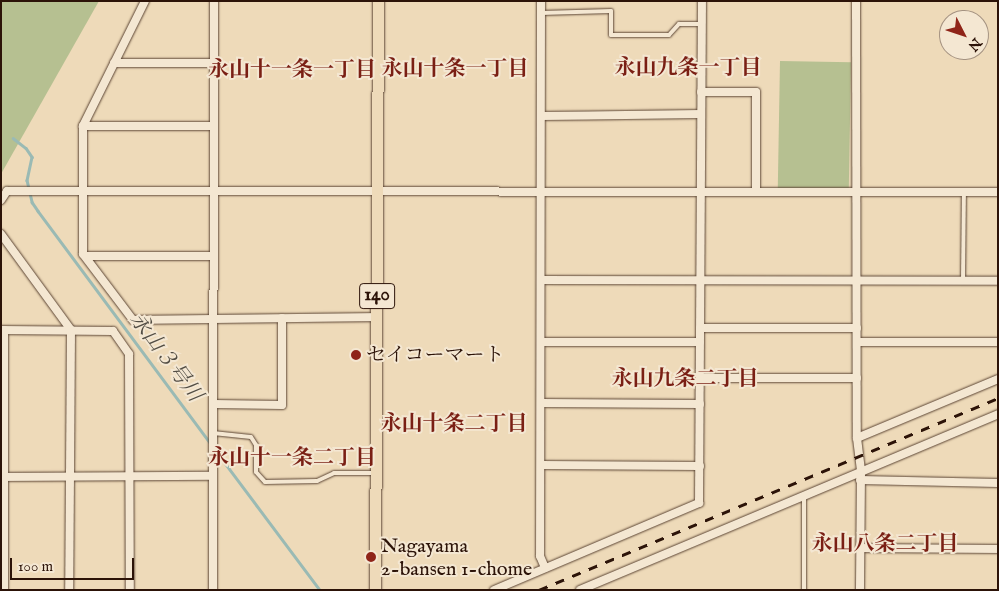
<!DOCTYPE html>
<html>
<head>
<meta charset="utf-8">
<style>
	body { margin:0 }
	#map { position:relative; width:999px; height:591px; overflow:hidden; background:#eedab9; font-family:"IM FELL English","Noto Serif JP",serif }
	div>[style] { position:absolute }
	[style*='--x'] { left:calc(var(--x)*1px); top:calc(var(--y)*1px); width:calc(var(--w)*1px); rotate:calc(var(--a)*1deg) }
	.green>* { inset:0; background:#b6c091; transform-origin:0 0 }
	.stream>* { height:2.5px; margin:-1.25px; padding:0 1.25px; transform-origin:1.25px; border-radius:1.25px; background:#9abab4 }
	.roads { filter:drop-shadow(0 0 1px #5c4534) drop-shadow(0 0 1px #5c4534) }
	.lane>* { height:4px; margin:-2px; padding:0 2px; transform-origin:2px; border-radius:2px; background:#f4e7d2 }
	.street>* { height:8px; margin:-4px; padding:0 4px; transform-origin:4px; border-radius:4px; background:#f4e7d2 }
	.primary>* { height:11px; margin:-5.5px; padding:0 5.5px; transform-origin:5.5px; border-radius:5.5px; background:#eedab9 }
	.rail>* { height:2.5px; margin-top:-1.25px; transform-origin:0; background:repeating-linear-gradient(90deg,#2c1308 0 9px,transparent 0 18px) }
	.dots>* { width:14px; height:14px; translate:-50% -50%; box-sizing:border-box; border:2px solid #f4e7d2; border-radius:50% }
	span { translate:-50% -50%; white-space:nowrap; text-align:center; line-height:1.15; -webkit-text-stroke:4px #f4e7d2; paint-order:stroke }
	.shield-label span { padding:1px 4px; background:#f4e7d2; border:1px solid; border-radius:4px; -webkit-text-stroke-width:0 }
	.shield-label { font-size:19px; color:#2c1308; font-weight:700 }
	.poi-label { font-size:20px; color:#2c1308 }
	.left { translate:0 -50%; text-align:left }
	.neighbourhood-label { font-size:21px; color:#7a1f14; font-weight:700 }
	.water-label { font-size:21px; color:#524d44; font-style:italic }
	.frame { position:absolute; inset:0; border:2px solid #2c1308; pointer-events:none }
	.north { position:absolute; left:939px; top:10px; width:50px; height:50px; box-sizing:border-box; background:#f4e7d2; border:1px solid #a49281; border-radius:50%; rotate:131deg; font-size:14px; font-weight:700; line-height:20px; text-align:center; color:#2c1308 }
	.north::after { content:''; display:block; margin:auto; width:18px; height:22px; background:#8f2418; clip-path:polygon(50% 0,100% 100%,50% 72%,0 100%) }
	.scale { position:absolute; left:10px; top:558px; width:124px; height:22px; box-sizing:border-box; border:2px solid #2c1308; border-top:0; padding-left:6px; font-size:15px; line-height:18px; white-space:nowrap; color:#2c1308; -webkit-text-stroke:4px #f4e7d2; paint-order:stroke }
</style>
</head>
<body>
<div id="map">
	<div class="green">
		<i style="clip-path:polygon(1px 1px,99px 1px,1px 174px)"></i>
		<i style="left:780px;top:61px;width:71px;height:128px;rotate:1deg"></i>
	</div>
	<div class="stream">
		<i style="--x:13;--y:138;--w:16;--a:38"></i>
		<i style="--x:26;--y:148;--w:11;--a:56"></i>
		<i style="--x:32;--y:157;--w:24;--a:102"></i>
		<i style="--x:27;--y:180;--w:23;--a:77"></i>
		<i style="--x:32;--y:202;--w:11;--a:56"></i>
		<i style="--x:38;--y:211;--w:290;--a:53.4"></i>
		<i style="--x:216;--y:451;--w:174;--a:53.2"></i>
	</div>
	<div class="roads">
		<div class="lane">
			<i style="--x:541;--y:13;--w:70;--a:-1.6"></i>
			<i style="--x:611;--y:11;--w:24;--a:90"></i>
			<i style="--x:611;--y:35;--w:58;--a:0"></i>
			<i style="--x:669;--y:35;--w:15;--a:-48"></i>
			<i style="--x:679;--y:24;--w:23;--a:0"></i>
			<i style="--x:963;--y:281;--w:89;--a:-89.4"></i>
			<i style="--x:213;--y:433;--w:38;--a:6"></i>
			<i style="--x:251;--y:437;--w:9;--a:58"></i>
			<i style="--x:256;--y:445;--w:27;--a:90"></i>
			<i style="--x:256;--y:472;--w:13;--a:48"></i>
			<i style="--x:265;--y:482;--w:52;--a:-1.1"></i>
			<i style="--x:317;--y:481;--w:19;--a:-25"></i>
			<i style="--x:334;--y:473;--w:40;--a:0"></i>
			<i style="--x:804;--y:590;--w:94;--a:-90"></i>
		</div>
		<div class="street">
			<i style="--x:145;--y:1;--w:140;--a:116.4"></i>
			<i style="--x:83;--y:126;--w:128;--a:90"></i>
			<i style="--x:83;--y:254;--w:83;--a:52.9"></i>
			<i style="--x:133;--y:320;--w:244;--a:-0.7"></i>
			<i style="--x:541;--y:1;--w:555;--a:90.1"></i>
			<i style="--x:540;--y:556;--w:13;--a:67"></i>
			<i style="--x:856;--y:1;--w:437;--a:89.9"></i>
			<i style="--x:857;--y:438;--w:153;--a:-22.7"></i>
			<i style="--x:114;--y:63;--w:99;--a:0"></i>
			<i style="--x:701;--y:92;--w:55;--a:0"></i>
			<i style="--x:756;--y:92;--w:100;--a:90"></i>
			<i style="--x:541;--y:116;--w:160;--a:-0.7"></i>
			<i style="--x:83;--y:126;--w:130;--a:0"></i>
			<i style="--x:1;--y:200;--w:11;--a:-56"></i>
			<i style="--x:7;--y:191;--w:991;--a:0.06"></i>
			<i style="--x:1;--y:234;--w:119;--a:53.9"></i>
			<i style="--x:71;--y:330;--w:260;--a:90.4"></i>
			<i style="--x:86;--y:256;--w:128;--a:0"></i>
			<i style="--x:541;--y:280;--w:457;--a:0.1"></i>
			<i style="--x:700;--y:328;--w:157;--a:0"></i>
			<i style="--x:1;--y:330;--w:112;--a:0.5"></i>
			<i style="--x:113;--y:331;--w:28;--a:55"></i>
			<i style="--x:129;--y:354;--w:236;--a:89.8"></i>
			<i style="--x:541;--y:342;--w:159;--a:0"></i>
			<i style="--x:858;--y:342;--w:140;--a:0"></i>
			<i style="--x:700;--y:378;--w:157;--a:0"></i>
			<i style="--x:541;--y:403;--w:159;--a:0.4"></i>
			<i style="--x:214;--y:404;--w:68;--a:0.8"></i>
			<i style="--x:282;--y:405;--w:87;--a:-90"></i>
			<i style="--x:857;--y:438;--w:34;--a:83"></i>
			<i style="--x:861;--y:472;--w:118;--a:90.5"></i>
			<i style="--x:541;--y:465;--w:159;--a:0.4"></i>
			<i style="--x:1;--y:477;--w:212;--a:-0.3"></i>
			<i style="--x:860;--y:480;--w:138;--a:1.2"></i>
			<i style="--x:860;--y:548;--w:138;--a:0.4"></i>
			<i style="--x:4;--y:590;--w:260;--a:-90"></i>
			<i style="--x:213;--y:590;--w:589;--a:-89.9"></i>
			<i style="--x:494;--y:590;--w:223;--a:-23"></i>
			<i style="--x:699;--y:503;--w:502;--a:-89.66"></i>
			<i style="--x:580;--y:590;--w:454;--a:-22.8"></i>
		</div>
		<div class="primary">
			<i style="--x:375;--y:590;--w:589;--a:-89.71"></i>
		</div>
	</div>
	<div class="rail">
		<i style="--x:539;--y:590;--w:498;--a:-22.7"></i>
	</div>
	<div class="dots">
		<i style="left:356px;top:355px;background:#8f2418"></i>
		<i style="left:371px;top:557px;background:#8f2418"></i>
	</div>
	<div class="shield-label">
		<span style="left:377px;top:296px">140</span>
	</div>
	<div class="poi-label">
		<span class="left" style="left:366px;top:355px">セイコーマート</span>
		<span class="left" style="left:381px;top:558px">Nagayama<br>2-bansen 1-chome</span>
	</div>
	<div class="neighbourhood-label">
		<span style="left:688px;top:69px">永山九条一丁目</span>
		<span style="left:455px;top:70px">永山十条一丁目</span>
		<span style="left:292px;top:71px">永山十一条一丁目</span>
		<span style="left:685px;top:380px">永山九条二丁目</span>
		<span style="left:454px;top:425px">永山十条二丁目</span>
		<span style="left:292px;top:459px">永山十一条二丁目</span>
		<span style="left:885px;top:545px">永山八条二丁目</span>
	</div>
	<div class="water-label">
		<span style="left:165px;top:358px;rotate:53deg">永山３号川</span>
	</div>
	<div class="frame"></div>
	<div class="north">N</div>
	<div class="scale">100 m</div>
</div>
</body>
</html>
